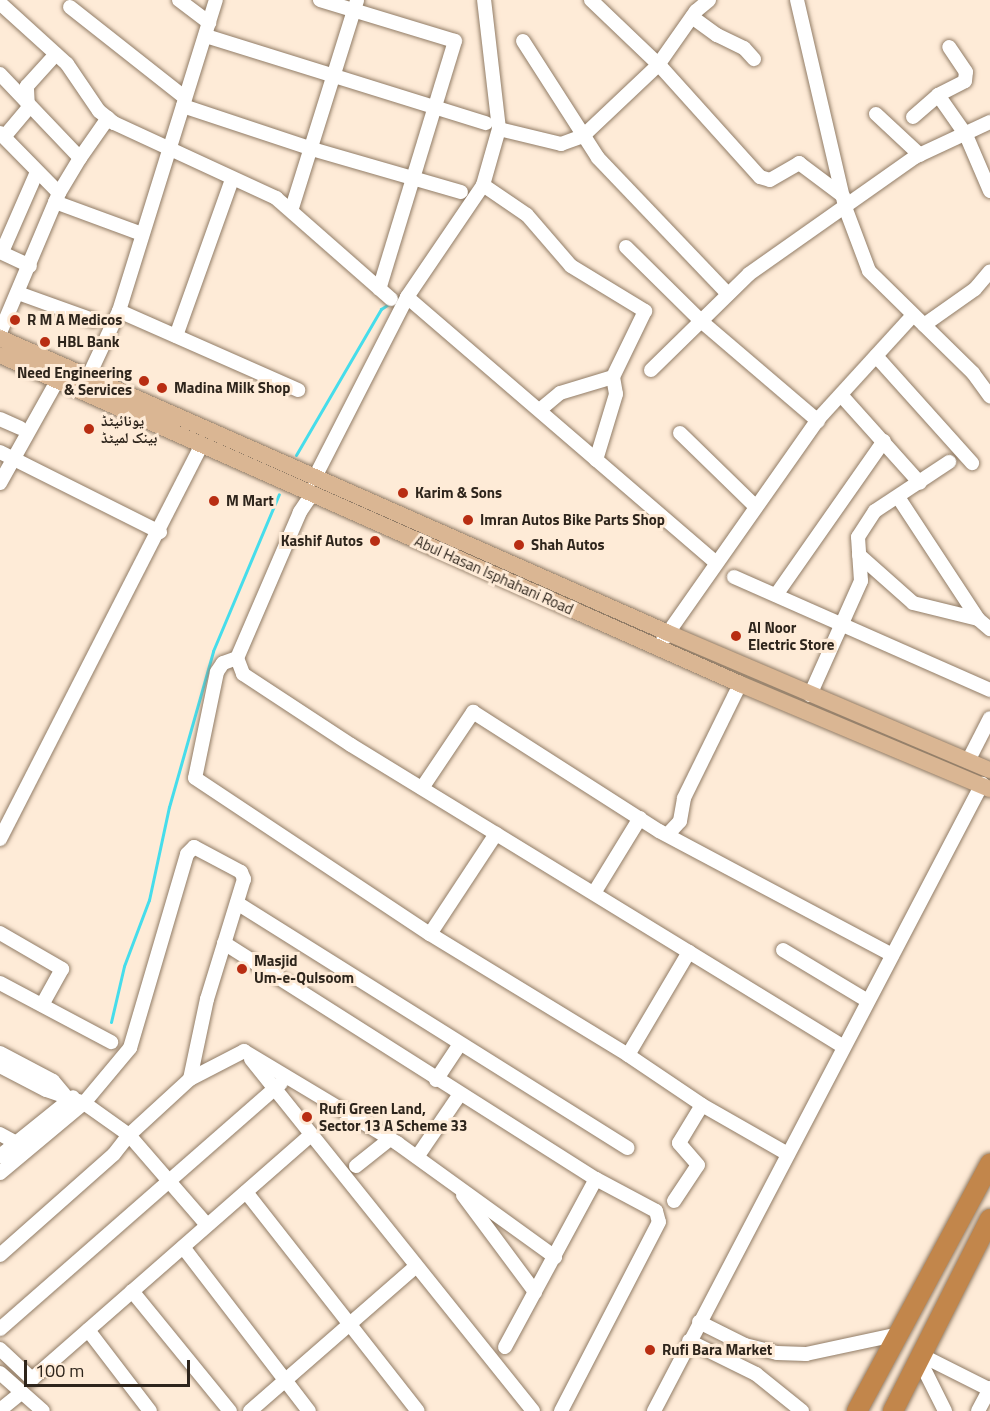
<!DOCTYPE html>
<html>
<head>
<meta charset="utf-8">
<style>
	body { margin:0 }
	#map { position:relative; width:990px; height:1411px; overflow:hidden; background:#feebd7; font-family:"Titillium Web","Noto Naskh Arabic",sans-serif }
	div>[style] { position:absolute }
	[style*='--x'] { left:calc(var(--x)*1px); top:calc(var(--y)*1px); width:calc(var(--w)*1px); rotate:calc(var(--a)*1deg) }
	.stream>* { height:3px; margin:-1.5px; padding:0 1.5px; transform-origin:1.5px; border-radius:1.5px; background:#46ddeb }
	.roads { filter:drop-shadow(0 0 2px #917c66) drop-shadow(0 0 2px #917c66) }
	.minor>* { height:14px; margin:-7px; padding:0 7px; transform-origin:7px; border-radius:7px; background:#fff }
	.major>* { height:16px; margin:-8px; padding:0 8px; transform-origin:8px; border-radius:8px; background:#dab693 }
	.highway>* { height:20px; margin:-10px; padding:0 10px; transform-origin:10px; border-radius:10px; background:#c2864b }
	.dots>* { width:16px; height:16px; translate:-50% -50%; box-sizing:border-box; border:3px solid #feebd7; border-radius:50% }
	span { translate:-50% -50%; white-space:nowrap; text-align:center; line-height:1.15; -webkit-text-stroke:6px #feebd7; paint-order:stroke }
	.poi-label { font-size:15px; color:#2e251c; font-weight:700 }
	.left { translate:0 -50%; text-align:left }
	.right { translate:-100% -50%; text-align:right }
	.street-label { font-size:15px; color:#2e251c }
	.scale { position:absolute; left:24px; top:1360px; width:166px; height:27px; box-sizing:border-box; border:3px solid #2e251c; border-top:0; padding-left:8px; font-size:18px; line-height:21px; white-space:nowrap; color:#2e251c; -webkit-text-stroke:4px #feebd7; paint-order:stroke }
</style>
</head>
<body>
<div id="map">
	<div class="stream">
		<i style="--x:296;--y:455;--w:169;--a:-59.8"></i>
		<i style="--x:381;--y:309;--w:24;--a:-33"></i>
		<i style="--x:111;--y:1022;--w:57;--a:-76.9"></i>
		<i style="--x:124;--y:966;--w:71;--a:-69.3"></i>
		<i style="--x:149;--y:900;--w:95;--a:-77.9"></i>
		<i style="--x:169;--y:807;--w:162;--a:-74.2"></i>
		<i style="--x:213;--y:651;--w:170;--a:-67.2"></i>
	</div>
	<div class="roads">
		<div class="minor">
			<i style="--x:179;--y:0;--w:38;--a:37"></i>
			<i style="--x:320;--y:0;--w:141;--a:16.9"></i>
			<i style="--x:455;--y:41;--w:259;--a:107"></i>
			<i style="--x:591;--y:0;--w:97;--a:43.7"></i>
			<i style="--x:661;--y:67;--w:148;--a:48"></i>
			<i style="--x:760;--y:177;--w:10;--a:17"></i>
			<i style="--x:770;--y:180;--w:34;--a:-30"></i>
			<i style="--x:799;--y:163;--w:55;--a:36.9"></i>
			<i style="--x:797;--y:0;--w:212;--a:76.9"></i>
			<i style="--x:845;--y:207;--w:68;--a:69.4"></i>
			<i style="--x:869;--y:271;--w:146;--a:44.4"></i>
			<i style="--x:973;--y:373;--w:29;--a:54"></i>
			<i style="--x:2;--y:5;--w:88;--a:42.2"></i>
			<i style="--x:67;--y:64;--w:57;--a:55.8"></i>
			<i style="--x:99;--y:111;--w:19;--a:39"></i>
			<i style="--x:114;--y:123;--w:179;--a:24.8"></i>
			<i style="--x:276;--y:198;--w:153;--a:41.3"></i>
			<i style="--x:70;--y:7;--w:145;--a:38.3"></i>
			<i style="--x:692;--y:17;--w:31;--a:36"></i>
			<i style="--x:717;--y:35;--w:30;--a:26"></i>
			<i style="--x:744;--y:48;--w:15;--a:48"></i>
			<i style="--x:206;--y:36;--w:293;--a:17.3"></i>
			<i style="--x:523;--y:41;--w:139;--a:57.3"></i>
			<i style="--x:598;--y:158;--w:188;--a:46.3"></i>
			<i style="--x:0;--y:74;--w:116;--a:46.4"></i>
			<i style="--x:80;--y:158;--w:41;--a:121"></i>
			<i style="--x:938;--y:95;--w:49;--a:55"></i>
			<i style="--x:966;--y:135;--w:61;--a:66.8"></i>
			<i style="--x:183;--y:106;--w:136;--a:18.4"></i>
			<i style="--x:312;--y:149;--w:155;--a:16.1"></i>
			<i style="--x:876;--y:114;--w:60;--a:43"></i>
			<i style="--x:913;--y:117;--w:33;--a:-41"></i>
			<i style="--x:938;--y:95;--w:30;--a:-27"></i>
			<i style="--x:965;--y:81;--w:9;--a:-84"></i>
			<i style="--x:966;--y:72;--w:30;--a:-124"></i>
			<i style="--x:499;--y:129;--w:64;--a:13.6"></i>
			<i style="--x:561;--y:144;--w:23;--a:-20"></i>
			<i style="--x:583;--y:136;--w:103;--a:-43.4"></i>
			<i style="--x:658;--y:65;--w:66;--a:-54.9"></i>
			<i style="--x:696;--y:11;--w:17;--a:-40"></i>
			<i style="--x:0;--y:133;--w:84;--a:45.5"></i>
			<i style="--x:59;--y:193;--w:152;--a:112.9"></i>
			<i style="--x:4;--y:137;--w:38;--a:-50"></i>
			<i style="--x:28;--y:108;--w:22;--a:-93"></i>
			<i style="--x:27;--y:86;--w:43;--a:-47.8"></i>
			<i style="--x:80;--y:158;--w:49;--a:-55"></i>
			<i style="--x:483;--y:185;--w:53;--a:34.3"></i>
			<i style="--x:527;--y:215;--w:67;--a:49.2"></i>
			<i style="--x:571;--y:266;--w:87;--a:31.3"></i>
			<i style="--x:645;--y:311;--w:73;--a:115.9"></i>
			<i style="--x:613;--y:377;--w:55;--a:163.2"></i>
			<i style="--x:560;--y:393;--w:26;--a:140"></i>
			<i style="--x:55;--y:202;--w:93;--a:20.2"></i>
			<i style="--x:292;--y:208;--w:218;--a:-72.6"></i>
			<i style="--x:626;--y:247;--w:105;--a:44.6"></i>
			<i style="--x:701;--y:321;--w:154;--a:40.5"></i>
			<i style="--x:0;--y:252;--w:33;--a:25"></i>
			<i style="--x:2;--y:252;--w:87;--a:-66.4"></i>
			<i style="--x:18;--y:293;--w:80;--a:19.8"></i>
			<i style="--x:407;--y:297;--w:408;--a:40.7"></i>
			<i style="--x:119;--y:311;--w:196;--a:23.8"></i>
			<i style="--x:924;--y:325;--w:62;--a:-35.2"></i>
			<i style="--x:975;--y:289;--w:23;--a:-50"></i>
			<i style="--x:176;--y:336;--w:166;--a:-70.3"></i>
			<i style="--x:876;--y:356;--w:144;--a:48.1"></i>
			<i style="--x:651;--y:370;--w:137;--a:-44.4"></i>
			<i style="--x:749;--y:274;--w:203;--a:-35.2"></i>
			<i style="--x:915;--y:157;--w:83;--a:-25"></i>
			<i style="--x:84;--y:386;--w:83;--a:-65"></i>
			<i style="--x:119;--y:311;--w:326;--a:-72.7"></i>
			<i style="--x:841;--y:395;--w:118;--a:48.1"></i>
			<i style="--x:0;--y:419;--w:22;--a:24"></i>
			<i style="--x:680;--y:433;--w:106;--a:44.2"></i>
			<i style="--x:0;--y:452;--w:179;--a:26.6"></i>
			<i style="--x:596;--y:460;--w:69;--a:-73.1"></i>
			<i style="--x:616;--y:394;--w:17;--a:-100"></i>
			<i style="--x:314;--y:479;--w:204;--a:-62.9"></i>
			<i style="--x:407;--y:297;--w:135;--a:-55.8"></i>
			<i style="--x:483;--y:185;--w:58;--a:-74.1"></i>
			<i style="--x:499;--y:129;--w:130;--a:-96.6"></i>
			<i style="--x:0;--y:483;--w:117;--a:-60.8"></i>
			<i style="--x:312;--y:494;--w:22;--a:124"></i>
			<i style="--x:300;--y:512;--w:159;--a:113.3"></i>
			<i style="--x:237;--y:658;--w:17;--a:69"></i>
			<i style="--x:243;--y:674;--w:129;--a:33.3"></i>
			<i style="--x:351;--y:745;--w:578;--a:31.49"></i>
			<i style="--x:898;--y:497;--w:146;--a:56.7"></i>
			<i style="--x:978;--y:619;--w:16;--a:40"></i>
			<i style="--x:859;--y:555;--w:72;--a:41.6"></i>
			<i style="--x:913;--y:603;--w:67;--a:13.8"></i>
			<i style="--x:734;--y:577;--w:280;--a:23.8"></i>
			<i style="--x:776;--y:595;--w:188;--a:-55"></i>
			<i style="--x:663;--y:640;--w:273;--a:-54.9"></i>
			<i style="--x:820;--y:417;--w:138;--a:-47.6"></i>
			<i style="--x:237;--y:658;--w:15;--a:160"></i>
			<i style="--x:223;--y:663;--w:11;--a:124"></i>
			<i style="--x:217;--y:672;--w:108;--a:101.7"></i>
			<i style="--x:195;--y:778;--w:282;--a:33.6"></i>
			<i style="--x:430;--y:934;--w:232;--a:31.4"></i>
			<i style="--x:628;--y:1055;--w:89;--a:34"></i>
			<i style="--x:702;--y:1105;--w:99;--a:29.7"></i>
			<i style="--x:810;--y:695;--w:125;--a:-65.9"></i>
			<i style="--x:861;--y:581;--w:44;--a:-93.9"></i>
			<i style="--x:858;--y:537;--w:31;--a:-57"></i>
			<i style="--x:875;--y:511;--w:89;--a:-33.5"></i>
			<i style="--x:968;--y:761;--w:48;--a:-62.9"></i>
			<i style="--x:422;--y:788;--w:92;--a:-56.1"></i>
			<i style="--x:473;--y:712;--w:221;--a:32.6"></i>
			<i style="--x:659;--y:831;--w:264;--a:28"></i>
			<i style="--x:669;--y:833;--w:16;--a:-47"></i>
			<i style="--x:680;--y:821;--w:23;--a:-80"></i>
			<i style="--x:684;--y:798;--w:127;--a:-63.8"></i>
			<i style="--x:0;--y:839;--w:443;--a:-62.9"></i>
			<i style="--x:594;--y:893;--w:88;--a:-58.5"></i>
			<i style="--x:237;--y:903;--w:461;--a:32.1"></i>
			<i style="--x:0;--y:933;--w:72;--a:30.1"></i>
			<i style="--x:62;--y:969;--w:41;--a:119.1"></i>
			<i style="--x:430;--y:934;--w:120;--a:-56.6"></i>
			<i style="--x:224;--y:943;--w:441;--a:32.4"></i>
			<i style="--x:596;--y:1179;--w:68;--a:28.1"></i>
			<i style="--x:656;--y:1211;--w:11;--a:75"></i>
			<i style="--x:659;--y:1222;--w:213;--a:117.4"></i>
			<i style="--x:783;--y:950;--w:99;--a:31"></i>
			<i style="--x:0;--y:983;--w:126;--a:28"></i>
			<i style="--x:0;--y:1053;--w:60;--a:27.8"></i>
			<i style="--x:53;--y:1081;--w:17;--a:50"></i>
			<i style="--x:628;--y:1055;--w:120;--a:-59.4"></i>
			<i style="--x:251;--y:1059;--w:451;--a:51.3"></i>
			<i style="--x:0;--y:1066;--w:52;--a:27.6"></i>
			<i style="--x:46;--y:1090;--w:40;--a:18.9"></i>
			<i style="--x:84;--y:1103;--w:55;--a:35.4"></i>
			<i style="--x:129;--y:1135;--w:119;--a:49.1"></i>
			<i style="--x:436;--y:1080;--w:43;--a:-56.3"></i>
			<i style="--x:0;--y:1134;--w:18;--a:29"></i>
			<i style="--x:16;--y:1143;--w:21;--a:141"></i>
			<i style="--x:16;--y:1143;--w:73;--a:-38.9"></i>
			<i style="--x:417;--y:1157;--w:76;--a:-55.7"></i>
			<i style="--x:356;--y:1166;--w:43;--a:-38.5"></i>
			<i style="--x:0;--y:1173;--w:109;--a:-39.8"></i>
			<i style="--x:84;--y:1103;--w:72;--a:-50.1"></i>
			<i style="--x:130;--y:1048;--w:202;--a:-73.6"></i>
			<i style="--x:187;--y:854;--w:10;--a:-45"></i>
			<i style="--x:194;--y:847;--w:53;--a:28"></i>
			<i style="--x:241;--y:872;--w:8;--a:67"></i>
			<i style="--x:244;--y:879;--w:126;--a:107.1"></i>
			<i style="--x:207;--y:999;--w:82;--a:102"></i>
			<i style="--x:246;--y:1192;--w:278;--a:51.9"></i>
			<i style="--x:463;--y:1195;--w:121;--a:53.4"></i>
			<i style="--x:674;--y:1201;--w:43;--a:-56.3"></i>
			<i style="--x:698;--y:1165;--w:29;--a:-131"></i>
			<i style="--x:679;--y:1143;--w:44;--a:-58.8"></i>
			<i style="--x:183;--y:1247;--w:207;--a:52.5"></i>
			<i style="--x:0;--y:1255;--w:152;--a:-41.5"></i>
			<i style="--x:114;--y:1154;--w:24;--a:-52"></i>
			<i style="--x:129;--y:1135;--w:83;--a:-42.6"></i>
			<i style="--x:190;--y:1079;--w:61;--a:-27.4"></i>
			<i style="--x:244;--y:1051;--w:179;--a:31"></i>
			<i style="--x:397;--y:1143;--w:195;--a:35.8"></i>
			<i style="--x:132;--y:1291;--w:155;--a:50.8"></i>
			<i style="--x:699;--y:1322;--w:51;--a:26.6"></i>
			<i style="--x:745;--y:1345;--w:33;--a:14"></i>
			<i style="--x:777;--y:1353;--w:29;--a:2"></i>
			<i style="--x:806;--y:1354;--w:95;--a:-12.1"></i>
			<i style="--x:0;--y:1329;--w:373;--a:-41.2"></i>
			<i style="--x:88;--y:1330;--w:102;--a:52.6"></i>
			<i style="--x:689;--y:1341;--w:75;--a:26.2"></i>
			<i style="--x:756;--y:1374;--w:59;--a:38.8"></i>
			<i style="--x:505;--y:1347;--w:191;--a:-61.6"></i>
			<i style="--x:0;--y:1349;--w:44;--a:43.2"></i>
			<i style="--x:32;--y:1379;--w:371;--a:-41.2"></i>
			<i style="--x:923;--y:1356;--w:74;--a:26.6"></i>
			<i style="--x:920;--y:1361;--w:56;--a:63.4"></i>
			<i style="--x:0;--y:1373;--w:57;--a:41.5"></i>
			<i style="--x:0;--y:1410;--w:28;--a:-39"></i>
			<i style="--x:250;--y:1411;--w:218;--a:-41.1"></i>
			<i style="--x:654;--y:1411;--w:708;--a:-62.38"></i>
			<i style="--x:978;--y:1411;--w:26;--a:-62"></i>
		</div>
		<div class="major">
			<i style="--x:0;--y:338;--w:728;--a:23.82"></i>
			<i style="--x:666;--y:632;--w:352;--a:23.1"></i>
			<i style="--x:0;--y:355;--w:810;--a:23.97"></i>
			<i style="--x:740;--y:684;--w:271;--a:22.8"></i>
		</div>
		<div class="highway">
			<i style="--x:857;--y:1411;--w:281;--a:-61.7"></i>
			<i style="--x:893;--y:1411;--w:215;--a:-63.2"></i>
		</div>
	</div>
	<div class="dots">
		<i style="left:15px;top:320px;background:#b82d12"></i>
		<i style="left:45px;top:342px;background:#b82d12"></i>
		<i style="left:144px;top:381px;background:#b82d12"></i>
		<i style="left:162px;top:388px;background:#b82d12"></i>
		<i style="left:89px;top:429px;background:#b82d12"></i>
		<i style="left:403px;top:493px;background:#b82d12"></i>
		<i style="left:214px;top:501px;background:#b82d12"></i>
		<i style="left:468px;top:520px;background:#b82d12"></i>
		<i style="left:375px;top:541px;background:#b82d12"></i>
		<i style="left:519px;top:545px;background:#b82d12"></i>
		<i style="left:736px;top:636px;background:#b82d12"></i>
		<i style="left:242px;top:969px;background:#b82d12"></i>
		<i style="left:307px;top:1117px;background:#b82d12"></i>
		<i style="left:650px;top:1350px;background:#b82d12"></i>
	</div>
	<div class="poi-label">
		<span class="left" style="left:27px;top:320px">R M A Medicos</span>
		<span class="left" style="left:57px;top:342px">HBL Bank</span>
		<span class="right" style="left:132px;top:381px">Need Engineering<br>&amp; Services</span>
		<span class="left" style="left:174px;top:388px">Madina Milk Shop</span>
		<span class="left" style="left:101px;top:429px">یونائیٹڈ<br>بینک لمیٹڈ</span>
		<span class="left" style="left:415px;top:493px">Karim &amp; Sons</span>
		<span class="left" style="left:226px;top:501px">M Mart</span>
		<span class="left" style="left:480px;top:520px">Imran Autos Bike Parts Shop</span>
		<span class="right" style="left:363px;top:541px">Kashif Autos</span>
		<span class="left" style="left:531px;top:545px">Shah Autos</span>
		<span class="left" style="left:748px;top:636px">Al Noor<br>Electric Store</span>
		<span class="left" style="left:254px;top:969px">Masjid<br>Um-e-Qulsoom</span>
		<span class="left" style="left:319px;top:1117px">Rufi Green Land,<br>Sector 13 A Scheme 33</span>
		<span class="left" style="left:662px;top:1350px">Rufi Bara Market</span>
	</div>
	<div class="street-label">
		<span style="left:494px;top:575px;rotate:24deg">Abul Hasan Isphahani Road</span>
	</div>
	<div class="scale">100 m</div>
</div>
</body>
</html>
